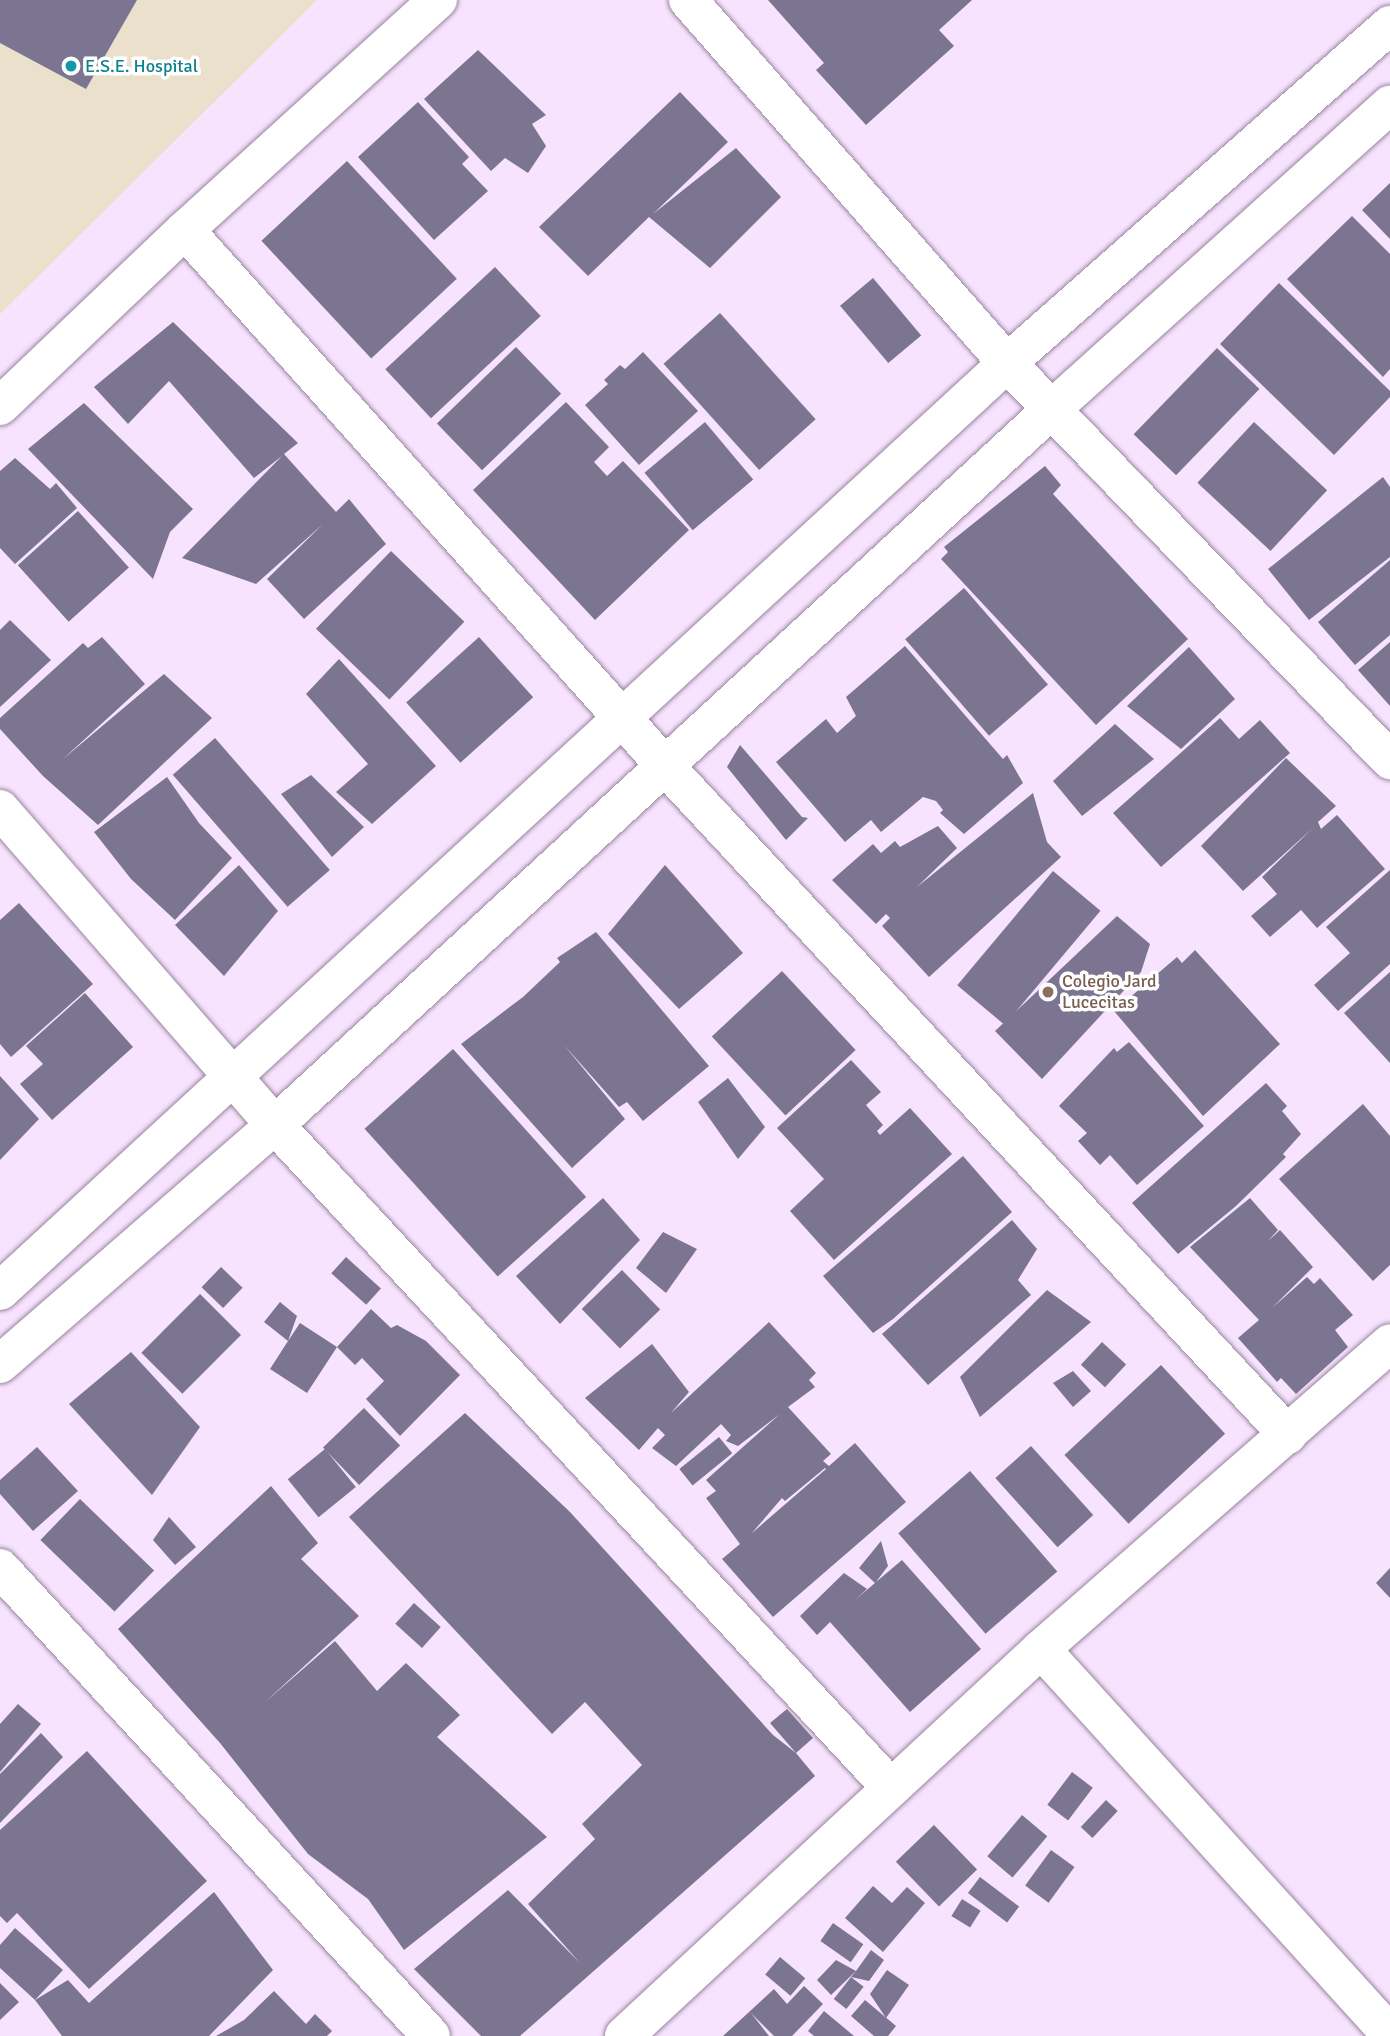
<!DOCTYPE html>
<html>
<head>
<meta charset="utf-8">
<style>
	body { margin:0 }
	#map { position:relative; width:1390px; height:2036px; overflow:hidden; background:#f8e3fe; font-family:Signika,sans-serif }
	div>[style] { position:absolute }
	[style*='--x'] { left:calc(var(--x)*1px); top:calc(var(--y)*1px); width:calc(var(--w)*1px); rotate:calc(var(--a)*1deg) }
	.medical>* { inset:0; background:#eae0cb }
	.building>* { inset:0; background:#7b7592; transform-origin:0 0 }
	.roads { filter:drop-shadow(0 0 2px #98859e) drop-shadow(0 0 2px #98859e) }
	.minor>* { height:38px; margin:-19px; padding:0 19px; transform-origin:19px; border-radius:19px; background:#fff }
	.dots>* { width:19px; height:19px; translate:-50% -50%; box-sizing:border-box; border:4px solid #fff; border-radius:50% }
	span { translate:-50% -50%; white-space:nowrap; text-align:center; line-height:1.15; -webkit-text-stroke:7px #fff; paint-order:stroke }
	.culture-label { font-size:18px; color:#0d838f }
	.left { translate:0 -50%; text-align:left }
	.education-label { font-size:18px; color:#785e54 }
</style>
</head>
<body>
<div id="map">
	<div class="medical">
		<i style="clip-path:polygon(0 0,317px 0,0 314px)"></i>
	</div>
	<div class="building">
		<i style="clip-path:polygon(0 0,137px 0,86px 89px,0 43px)"></i>
		<i style="clip-path:polygon(768px 0,972px 0,939px 30px,954px 46px,866px 125px,816px 70px,824px 63px)"></i>
		<i style="clip-path:polygon(478px 50px,546px 115px,532px 124px,546px 146px,528px 173px,505px 158px,491px 171px,424px 99px)"></i>
		<i style="clip-path:polygon(680px 92px,728px 142px,653px 214px,736px 148px,781px 197px,710px 268px,649px 217px,588px 276px,539px 227px)"></i>
		<i style="clip-path:polygon(418px 102px,469px 157px,462px 164px,488px 191px,434px 240px,358px 157px)"></i>
		<i style="left:347px;top:161px;width:161px;height:117px;rotate:47deg"></i>
		<i style="clip-path:polygon(1390px 183px,1390px 239px,1362px 210px)"></i>
		<i style="clip-path:polygon(1352px 216px,1390px 254px,1390px 369px,1383px 377px,1287px 279px)"></i>
		<i style="left:495px;top:267px;width:67px;height:150px;rotate:47deg"></i>
		<i style="left:873px;top:278px;width:75px;height:43px;rotate:50deg"></i>
		<i style="clip-path:polygon(1279px 283px,1390px 391px,1390px 397px,1334px 455px,1220px 344px)"></i>
		<i style="left:720px;top:313px;width:143px;height:76px;rotate:48deg"></i>
		<i style="clip-path:polygon(173px 322px,298px 443px,284px 454px,336px 512px,349px 499px,386px 544px,304px 619px,267px 579px,323px 524px,256px 584px,182px 558px,282px 456px,254px 478px,169px 381px,128px 424px,94px 387px)"></i>
		<i style="left:516px;top:347px;width:65px;height:110px;rotate:46deg"></i>
		<i style="left:1217px;top:348px;width:59px;height:120px;rotate:44deg"></i>
		<i style="clip-path:polygon(643px 352px,698px 411px,639px 465px,585px 405px,608px 384px,604px 380px,620px 365px,625px 369px)"></i>
		<i style="clip-path:polygon(566px 402px,609px 447px,594px 462px,607px 476px,623px 461px,689px 530px,595px 620px,473px 490px)"></i>
		<i style="clip-path:polygon(84px 403px,193px 509px,170px 532px,153px 579px,28px 449px)"></i>
		<i style="left:705px;top:422px;width:75px;height:79px;rotate:50deg"></i>
		<i style="left:1254px;top:422px;width:100px;height:83px;rotate:43deg"></i>
		<i style="clip-path:polygon(15px 458px,50px 489px,56px 483px,77px 508px,15px 564px,0 548px,0 471px)"></i>
		<i style="clip-path:polygon(1045px 466px,1061px 485px,1053px 494px,1188px 639px,1096px 725px,941px 559px,948px 552px,944px 547px)"></i>
		<i style="clip-path:polygon(1383px 477px,1390px 487px,1390px 557px,1309px 620px,1268px 569px)"></i>
		<i style="left:78px;top:511px;width:76px;height:81px;rotate:48deg"></i>
		<i style="left:391px;top:551px;width:102px;height:108px;rotate:44deg"></i>
		<i style="clip-path:polygon(1390px 560px,1390px 635px,1355px 665px,1318px 622px)"></i>
		<i style="left:964px;top:588px;width:128px;height:78px;rotate:49deg"></i>
		<i style="clip-path:polygon(10px 620px,51px 660px,0 707px,0 630px)"></i>
		<i style="clip-path:polygon(102px 637px,145px 684px,63px 759px,164px 674px,212px 718px,98px 825px,43px 776px,0 729px,0 718px,83px 643px,88px 648px)"></i>
		<i style="left:479px;top:637px;width:81px;height:98px;rotate:48deg"></i>
		<i style="clip-path:polygon(1390px 642px,1390px 706px,1358px 670px)"></i>
		<i style="clip-path:polygon(905px 646px,1003px 759px,1007px 755px,1023px 783px,964px 834px,940px 813px,943px 810px,936px 801px,923px 797px,881px 832px,871px 820px,845px 842px,776px 762px,826px 719px,837px 733px,856px 716px,846px 697px)"></i>
		<i style="clip-path:polygon(1189px 647px,1235px 699px,1181px 749px,1127px 706px)"></i>
		<i style="clip-path:polygon(339px 659px,436px 766px,372px 824px,336px 792px,368px 764px,306px 694px)"></i>
		<i style="clip-path:polygon(1220px 718px,1239px 739px,1260px 720px,1290px 753px,1161px 867px,1113px 813px)"></i>
		<i style="clip-path:polygon(1115px 724px,1154px 759px,1082px 816px,1053px 781px)"></i>
		<i style="left:215px;top:738px;width:175px;height:56px;rotate:49deg"></i>
		<i style="clip-path:polygon(740px 745px,802px 817px,808px 818px,786px 840px,727px 767px)"></i>
		<i style="clip-path:polygon(1286px 758px,1336px 806px,1318px 822px,1321px 829px,1337px 815px,1385px 869px,1317px 928px,1301px 910px,1270px 937px,1251px 916px,1277px 894px,1262px 877px,1314px 827px,1243px 891px,1201px 846px)"></i>
		<i style="clip-path:polygon(311px 775px,364px 827px,332px 857px,281px 794px)"></i>
		<i style="clip-path:polygon(167px 777px,199px 823px,232px 858px,175px 920px,131px 879px,94px 832px)"></i>
		<i style="clip-path:polygon(1033px 793px,1047px 842px,1061px 857px,929px 977px,882px 926px,890px 918px,886px 914px,876px 924px,832px 880px,873px 844px,881px 853px,895px 841px,900px 847px,938px 826px,957px 848px,917px 887px)"></i>
		<i style="clip-path:polygon(239px 865px,278px 911px,224px 976px,175px 925px)"></i>
		<i style="clip-path:polygon(665px 865px,743px 953px,679px 1009px,608px 934px)"></i>
		<i style="clip-path:polygon(1390px 870px,1390px 964px,1338px 1011px,1314px 985px,1350px 953px,1326px 927px)"></i>
		<i style="left:1053px;top:871px;width:62px;height:149px;rotate:40deg"></i>
		<i style="clip-path:polygon(19px 903px,93px 984px,11px 1057px,0 1044px,0 920px)"></i>
		<i style="clip-path:polygon(1117px 916px,1150px 944px,1141px 972px,1042px 1079px,995px 1031px)"></i>
		<i style="clip-path:polygon(596px 932px,709px 1066px,643px 1121px,627px 1102px,619px 1107px,564px 1045px,625px 1119px,572px 1168px,461px 1044px,523px 997px,560px 962px,557px 958px)"></i>
		<i style="clip-path:polygon(1195px 950px,1280px 1044px,1203px 1116px,1114px 1011px,1177px 957px,1182px 963px)"></i>
		<i style="left:782px;top:971px;width:108px;height:96px;rotate:47deg"></i>
		<i style="clip-path:polygon(1390px 972px,1390px 1063px,1344px 1013px)"></i>
		<i style="clip-path:polygon(85px 993px,133px 1047px,52px 1120px,20px 1084px,43px 1064px,26px 1046px)"></i>
		<i style="clip-path:polygon(1129px 1042px,1204px 1126px,1137px 1185px,1110px 1155px,1100px 1165px,1078px 1141px,1087px 1133px,1059px 1106px,1114px 1048px,1117px 1052px)"></i>
		<i style="left:453px;top:1049px;width:199px;height:119px;rotate:48deg"></i>
		<i style="clip-path:polygon(851px 1060px,881px 1092px,866px 1105px,883px 1125px,877px 1131px,880px 1135px,910px 1108px,952px 1154px,834px 1260px,790px 1211px,824px 1179px,777px 1128px)"></i>
		<i style="clip-path:polygon(0 1076px,39px 1119px,0 1160px)"></i>
		<i style="clip-path:polygon(728px 1078px,765px 1127px,738px 1159px,698px 1102px)"></i>
		<i style="clip-path:polygon(1266px 1083px,1287px 1106px,1282px 1111px,1301px 1134px,1283px 1154px,1286px 1157px,1236px 1206px,1178px 1254px,1132px 1203px)"></i>
		<i style="clip-path:polygon(1363px 1104px,1390px 1136px,1390px 1265px,1373px 1281px,1279px 1179px)"></i>
		<i style="clip-path:polygon(963px 1156px,1012px 1212px,893px 1319px,873px 1333px,823px 1276px)"></i>
		<i style="clip-path:polygon(603px 1198px,640px 1240px,560px 1324px,516px 1276px)"></i>
		<i style="clip-path:polygon(1250px 1198px,1278px 1230px,1268px 1241px,1280px 1230px,1313px 1267px,1272px 1308px,1307px 1277px,1314px 1284px,1320px 1278px,1353px 1315px,1335px 1330px,1348px 1347px,1296px 1394px,1281px 1378px,1277px 1382px,1238px 1338px,1259px 1320px,1190px 1247px)"></i>
		<i style="clip-path:polygon(1012px 1220px,1037px 1249px,1018px 1280px,1031px 1295px,928px 1385px,882px 1334px)"></i>
		<i style="clip-path:polygon(663px 1232px,697px 1249px,666px 1293px,636px 1268px)"></i>
		<i style="left:346px;top:1257px;width:47px;height:22px;rotate:42deg"></i>
		<i style="left:221px;top:1267px;width:30px;height:28px;rotate:44deg"></i>
		<i style="left:622px;top:1270px;width:55px;height:56px;rotate:46deg"></i>
		<i style="clip-path:polygon(1047px 1290px,1091px 1322px,980px 1417px,960px 1377px)"></i>
		<i style="left:200px;top:1294px;width:58px;height:83px;rotate:45deg"></i>
		<i style="clip-path:polygon(280px 1302px,297px 1316px,288px 1341px,300px 1323px,337px 1347px,307px 1393px,270px 1369px,288px 1341px,264px 1322px)"></i>
		<i style="clip-path:polygon(371px 1309px,391px 1328px,397px 1325px,426px 1341px,460px 1375px,400px 1436px,366px 1399px,384px 1381px,362px 1358px,355px 1365px,337px 1347px)"></i>
		<i style="clip-path:polygon(evenodd,769px 1322px,816px 1373px,809px 1380px,815px 1387px,788px 1407px,831px 1454px,823px 1461px,829px 1466px,855px 1443px,906px 1502px,773px 1617px,722px 1559px,740px 1544px,706px 1498px,716px 1491px,706px 1480px,780px 1414px,738px 1446px,726px 1441px,731px 1435px,721px 1424px,676px 1466px,652px 1448px,665px 1435px,658px 1428px,639px 1450px,585px 1398px,652px 1344px,689px 1392px,671px 1413px,769px 1322px,825px 1468px,826px 1469px,752px 1533px,782px 1498px,785px 1501px,825px 1468px)"></i>
		<i style="left:1102px;top:1342px;width:33px;height:31px;rotate:43deg"></i>
		<i style="clip-path:polygon(131px 1352px,200px 1427px,152px 1495px,69px 1404px)"></i>
		<i style="left:1161px;top:1365px;width:94px;height:132px;rotate:47deg"></i>
		<i style="clip-path:polygon(1073px 1371px,1091px 1391px,1073px 1407px,1053px 1383px)"></i>
		<i style="left:364px;top:1408px;width:52px;height:57px;rotate:46deg"></i>
		<i style="clip-path:polygon(465px 1413px,570px 1512px,773px 1735px,796px 1753px,770px 1723px,787px 1709px,813px 1738px,796px 1753px,815px 1776px,520px 2036px,481px 2036px,414px 1969px,508px 1890px,580px 1963px,528px 1904px,595px 1839px,582px 1824px,642px 1765px,585px 1702px,552px 1734px,349px 1517px)"></i>
		<i style="left:719px;top:1437px;width:21px;height:51px;rotate:51deg"></i>
		<i style="left:1031px;top:1446px;width:93px;height:48px;rotate:48deg"></i>
		<i style="clip-path:polygon(37px 1447px,78px 1491px,33px 1531px,0 1494px,0 1480px)"></i>
		<i style="left:325px;top:1449px;width:49px;height:48px;rotate:51deg"></i>
		<i style="left:970px;top:1471px;width:133px;height:95px;rotate:49deg"></i>
		<i style="clip-path:polygon(271px 1486px,318px 1543px,301px 1559px,359px 1616px,264px 1703px,335px 1641px,377px 1691px,406px 1663px,460px 1715px,437px 1737px,547px 1837px,404px 1950px,368px 1899px,308px 1854px,220px 1743px,118px 1629px)"></i>
		<i style="left:80px;top:1499px;width:103px;height:57px;rotate:44deg"></i>
		<i style="clip-path:polygon(169px 1517px,196px 1547px,175px 1565px,153px 1540px)"></i>
		<i style="clip-path:polygon(881px 1541px,888px 1566px,876px 1582px,902px 1560px,981px 1649px,910px 1712px,830px 1622px,817px 1635px,800px 1616px,844px 1573px,867px 1589px,855px 1600px,875px 1583px,859px 1568px)"></i>
		<i style="clip-path:polygon(1390px 1568px,1390px 1598px,1376px 1583px)"></i>
		<i style="left:414px;top:1603px;width:36px;height:28px;rotate:42deg"></i>
		<i style="clip-path:polygon(18px 1704px,41px 1724px,0 1772px,0 1724px)"></i>
		<i style="clip-path:polygon(41px 1733px,63px 1757px,0 1823px,0 1774px)"></i>
		<i style="clip-path:polygon(87px 1751px,207px 1881px,89px 1989px,17px 1913px,7px 1923px,0 1916px,0 1830px)"></i>
		<i style="left:1072px;top:1772px;width:26px;height:41px;rotate:37deg"></i>
		<i style="left:1106px;top:1800px;width:16px;height:37px;rotate:43deg"></i>
		<i style="left:1022px;top:1815px;width:33px;height:54px;rotate:40deg"></i>
		<i style="left:934px;top:1825px;width:62px;height:53px;rotate:46deg"></i>
		<i style="left:1051px;top:1850px;width:29px;height:44px;rotate:36deg"></i>
		<i style="left:980px;top:1877px;width:49px;height:20px;rotate:37deg"></i>
		<i style="clip-path:polygon(873px 1886px,892px 1903px,907px 1887px,925px 1903px,883px 1952px,845px 1918px)"></i>
		<i style="clip-path:polygon(214px 1892px,273px 1970px,209px 2036px,62px 2036px,35px 2000px,0 1968px,0 1945px,15px 1928px,63px 1970px,35px 2000px,68px 1980px,89px 2003px)"></i>
		<i style="left:962px;top:1899px;width:22px;height:20px;rotate:32deg"></i>
		<i style="left:833px;top:1923px;width:37px;height:22px;rotate:35deg"></i>
		<i style="clip-path:polygon(871px 1950px,884px 1960px,869px 1981px,851px 1977px,856px 1971px,831px 1995px,817px 1980px,836px 1960px,856px 1971px)"></i>
		<i style="left:780px;top:1957px;width:33px;height:23px;rotate:40deg"></i>
		<i style="clip-path:polygon(887px 1970px,909px 1985px,886px 2018px,870px 1994px)"></i>
		<i style="left:851px;top:1977px;width:16px;height:28px;rotate:38deg"></i>
		<i style="clip-path:polygon(0 1983px,19px 2002px,0 2020px)"></i>
		<i style="clip-path:polygon(804px 1986px,823px 2004px,792px 2036px,774px 2036px,751px 2013px,769px 2036px,723px 2036px,774px 1989px,787px 2004px)"></i>
		<i style="clip-path:polygon(274px 1991px,306px 2024px,315px 2014px,332px 2031px,327px 2036px,216px 2036px,244px 2020px)"></i>
		<i style="clip-path:polygon(865px 2000px,896px 2026px,888px 2036px,874px 2036px,851px 2016px)"></i>
		<i style="clip-path:polygon(824px 2011px,854px 2036px,814px 2036px,808px 2031px)"></i>
	</div>
	<div class="roads">
		<div class="minor">
			<i style="--x:688;--y:0;--w:483;--a:48.7"></i>
			<i style="--x:1007;--y:363;--w:552;--a:46.03"></i>
			<i style="--x:185;--y:230;--w:720;--a:48.15"></i>
			<i style="--x:665;--y:766;--w:914;--a:47.04"></i>
			<i style="--x:0;--y:406;--w:255;--a:-43.6"></i>
			<i style="--x:185;--y:230;--w:342;--a:-42.3"></i>
			<i style="--x:0;--y:809;--w:419;--a:49"></i>
			<i style="--x:275;--y:1125;--w:905;--a:47.1"></i>
			<i style="--x:0;--y:1291;--w:1369;--a:-42.66"></i>
			<i style="--x:1007;--y:363;--w:511;--a:-41.43"></i>
			<i style="--x:0;--y:1364;--w:364;--a:-41"></i>
			<i style="--x:275;--y:1125;--w:1057;--a:-42.66"></i>
			<i style="--x:1052;--y:409;--w:455;--a:-42"></i>
			<i style="--x:0;--y:1568;--w:636;--a:47.36"></i>
			<i style="--x:1041;--y:1649;--w:520;--a:47.81"></i>
			<i style="--x:624;--y:2036;--w:569;--a:-42.86"></i>
			<i style="--x:1041;--y:1649;--w:464;--a:-41.2"></i>
		</div>
	</div>
	<div class="dots">
		<i style="left:71px;top:66px;background:#0f9aa8"></i>
		<i style="left:1048px;top:992px;background:#8d6e63"></i>
	</div>
	<div class="culture-label">
		<span class="left" style="left:85px;top:66px">E.S.E. Hospital</span>
	</div>
	<div class="education-label">
		<span class="left" style="left:1062px;top:992px">Colegio Jard<br>Lucecitas</span>
	</div>
</div>
</body>
</html>
